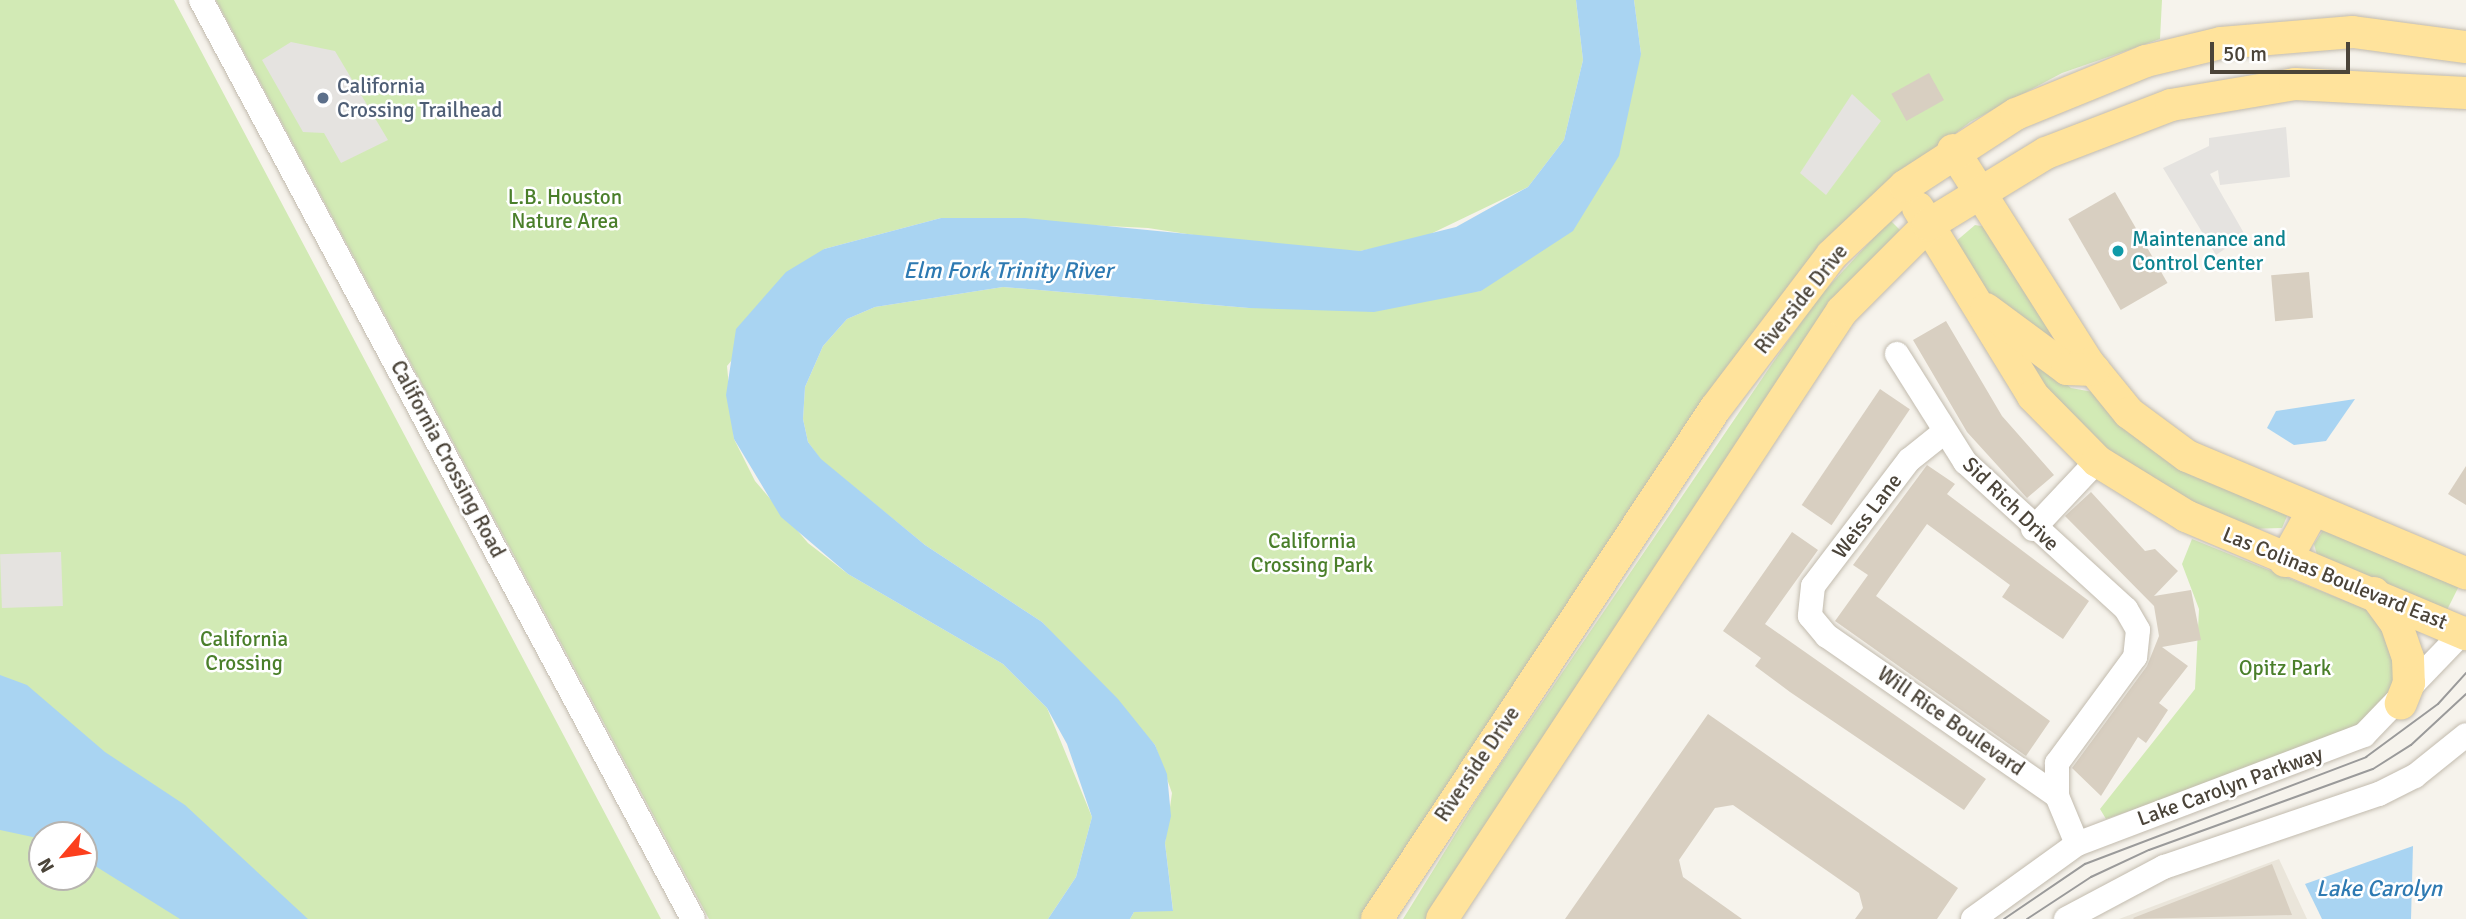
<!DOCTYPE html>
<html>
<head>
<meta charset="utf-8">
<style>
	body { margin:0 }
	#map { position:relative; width:2466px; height:919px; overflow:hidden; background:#f6f3ec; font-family:Signika,sans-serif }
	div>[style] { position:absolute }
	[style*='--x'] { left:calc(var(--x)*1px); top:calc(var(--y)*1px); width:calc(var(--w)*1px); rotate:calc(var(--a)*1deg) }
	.residential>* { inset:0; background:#eae5da }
	.green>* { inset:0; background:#d2eab5 }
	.parking>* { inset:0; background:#e5e3e0; transform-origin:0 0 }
	.water>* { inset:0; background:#a9d4f2 }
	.building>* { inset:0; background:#d8cfc1; transform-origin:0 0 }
	.roads { filter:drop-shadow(0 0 2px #c2bbae) drop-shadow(0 0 2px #c2bbae) }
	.minor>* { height:24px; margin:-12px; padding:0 12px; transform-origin:12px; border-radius:12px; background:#fff }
	.major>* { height:32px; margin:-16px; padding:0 16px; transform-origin:16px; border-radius:16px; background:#ffe39c }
	.tram>* { height:2px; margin:-1px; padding:0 1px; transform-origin:1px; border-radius:1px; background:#9a9a9a }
	.dots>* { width:19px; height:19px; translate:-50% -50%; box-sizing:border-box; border:4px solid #fff; border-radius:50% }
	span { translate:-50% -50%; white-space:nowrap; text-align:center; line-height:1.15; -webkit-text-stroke:5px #fff; paint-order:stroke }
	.service-label { font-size:21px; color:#4e5e75 }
	.left { translate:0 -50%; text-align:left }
	.park-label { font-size:21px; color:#4a7f2a }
	.culture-label { font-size:21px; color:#0d838f }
	.street-label { font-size:21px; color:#4b4439 }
	.water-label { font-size:23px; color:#2e7ab2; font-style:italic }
	.north { position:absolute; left:28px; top:821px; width:70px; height:70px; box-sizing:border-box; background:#fff; border:2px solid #b7b4b0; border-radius:50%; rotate:241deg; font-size:19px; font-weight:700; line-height:28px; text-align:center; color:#4b4439 }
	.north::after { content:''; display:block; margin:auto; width:24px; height:32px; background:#fc3f1d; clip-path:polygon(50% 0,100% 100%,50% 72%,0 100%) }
	.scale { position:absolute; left:2210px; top:42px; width:140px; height:32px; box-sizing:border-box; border:4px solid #4b4439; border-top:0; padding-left:9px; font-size:21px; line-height:24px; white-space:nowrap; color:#4b4439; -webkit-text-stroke:5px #fff; paint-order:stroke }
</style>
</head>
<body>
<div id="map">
	<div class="residential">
		<i style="clip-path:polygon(2279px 859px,2307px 919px,2119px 919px)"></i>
	</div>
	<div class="green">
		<i style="clip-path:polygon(evenodd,0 0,174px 0,661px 919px,0 919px,0 0,42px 835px,84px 835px,84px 877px,42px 877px,42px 835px)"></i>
		<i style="clip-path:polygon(216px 0,1576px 0,1583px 60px,1564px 140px,1528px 187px,1420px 239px,1360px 251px,1278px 248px,1148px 228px,941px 218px,824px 249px,727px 366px,734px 439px,755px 481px,808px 543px,848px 574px,1003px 664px,1047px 708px,1092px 817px,1076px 877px,1048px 919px,709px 919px)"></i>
		<i style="clip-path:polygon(1634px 0,2162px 0,2160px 39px,2062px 73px,1970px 122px,1853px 214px,1806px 267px,1773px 306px,1368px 919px,1130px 919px,1134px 912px,1173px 910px,1165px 843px,1172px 793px,1155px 745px,1042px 622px,925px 545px,821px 460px,808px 442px,803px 419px,805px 387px,823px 346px,847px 319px,875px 307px,1003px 287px,1249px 308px,1481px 291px,1641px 54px)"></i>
		<i style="clip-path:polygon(1890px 220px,1900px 230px,1859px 272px,1429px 919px,1403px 919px,1484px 788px,1774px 361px,1819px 297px)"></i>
		<i style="clip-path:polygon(1975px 225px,1987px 227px,2062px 352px,2057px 355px,1978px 284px,1954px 243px)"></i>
		<i style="clip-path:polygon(2015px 339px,2071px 388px,2093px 392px,2288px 514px,2282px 528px,2247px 529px,2152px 483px,2064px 418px)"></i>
		<i style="clip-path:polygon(2323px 530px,2461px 582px,2447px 610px,2317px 555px,2314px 544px)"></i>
		<i style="clip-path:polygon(2192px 539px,2368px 610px,2393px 640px,2397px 679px,2378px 714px,2335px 740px,2106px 819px,2100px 809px,2195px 689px,2199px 609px,2182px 564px)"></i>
	</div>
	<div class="parking">
		<i style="clip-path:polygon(291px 42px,335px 51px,388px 140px,341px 163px,324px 133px,303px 132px,262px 60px)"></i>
		<i style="clip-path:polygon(1852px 94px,1881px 121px,1826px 195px,1800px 173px)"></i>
		<i style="clip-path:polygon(2286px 127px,2290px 177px,2220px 185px,2218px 170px,2210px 174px,2245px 235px,2216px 255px,2163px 168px,2209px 146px,2209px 138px)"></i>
		<i style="left:61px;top:552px;width:54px;height:61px;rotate:88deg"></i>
	</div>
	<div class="water">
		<i style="clip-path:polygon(1576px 0,1634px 0,1641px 54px,1619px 156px,1573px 231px,1481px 291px,1374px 312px,1249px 308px,1003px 287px,875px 307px,847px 319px,823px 346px,805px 387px,803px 419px,808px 442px,821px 459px,925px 545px,1042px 622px,1118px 699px,1155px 745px,1167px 774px,1171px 816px,1165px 843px,1173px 911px,1134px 912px,1130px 919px,1048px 919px,1076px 877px,1092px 817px,1067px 744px,1047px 708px,1003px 664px,848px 574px,781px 517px,734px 439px,726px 395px,736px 329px,786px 272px,824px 249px,941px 218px,1025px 218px,1360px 251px,1456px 227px,1528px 187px,1564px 140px,1583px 60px)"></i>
		<i style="clip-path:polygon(2355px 399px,2326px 441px,2294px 445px,2267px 428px,2276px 411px)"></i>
		<i style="clip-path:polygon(0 675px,27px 685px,105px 752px,185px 805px,308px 919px,180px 919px,84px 859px,84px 835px,42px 839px,0 830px)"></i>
		<i style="clip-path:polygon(2413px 846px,2411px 919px,2322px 919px,2305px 884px)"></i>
	</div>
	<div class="building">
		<i style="left:1929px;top:73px;width:31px;height:43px;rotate:61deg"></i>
		<i style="left:2115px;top:192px;width:105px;height:54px;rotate:60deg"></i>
		<i style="left:2309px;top:272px;width:46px;height:38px;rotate:85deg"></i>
		<i style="clip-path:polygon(1946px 321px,2002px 416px,2054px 475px,2027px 498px,1967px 432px,1913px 340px)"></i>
		<i style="left:1880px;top:389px;width:36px;height:140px;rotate:34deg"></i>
		<i style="clip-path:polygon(1927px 465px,1955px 484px,1947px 494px,2089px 601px,2063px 639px,2002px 597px,2010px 585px,1927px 524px,1876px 596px,2050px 721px,2026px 756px,1835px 621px,1868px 575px,1853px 565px)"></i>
		<i style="clip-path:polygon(2466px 466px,2466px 505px,2448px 494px)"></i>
		<i style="clip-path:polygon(2091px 492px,2145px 551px,2155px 549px,2178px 571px,2154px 596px,2191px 590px,2201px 640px,2162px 647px,2188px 666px,2159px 703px,2168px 710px,2155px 730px,2146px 743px,2138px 737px,2101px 796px,2072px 768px,2147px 666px,2159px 636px,2154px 606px,2065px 516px)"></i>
		<i style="clip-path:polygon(1792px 532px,1818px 550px,1765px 624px,1986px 779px,1964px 810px,1790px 692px,1755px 666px,1761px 658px,1723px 631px)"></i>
		<i style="clip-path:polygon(1708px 714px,1958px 888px,1937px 919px,1855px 919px,1863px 908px,1859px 893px,1733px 805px,1715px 808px,1679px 860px,1683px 877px,1742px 919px,1565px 919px)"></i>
		<i style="clip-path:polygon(2272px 864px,2292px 915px,2134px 919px,2133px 918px)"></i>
	</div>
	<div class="roads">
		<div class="minor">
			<i style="--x:201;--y:0;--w:1042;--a:61.84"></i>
			<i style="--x:1897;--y:354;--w:128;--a:57.8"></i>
			<i style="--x:1965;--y:462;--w:218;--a:42.4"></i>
			<i style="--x:2126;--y:609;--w:24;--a:60"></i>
			<i style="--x:2138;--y:630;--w:27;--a:96"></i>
			<i style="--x:2135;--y:657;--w:132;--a:126.3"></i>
			<i style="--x:2057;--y:763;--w:33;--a:90"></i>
			<i style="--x:1943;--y:433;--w:43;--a:141.5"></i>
			<i style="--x:1909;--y:460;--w:158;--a:127.3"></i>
			<i style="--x:1813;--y:586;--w:30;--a:96"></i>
			<i style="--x:1810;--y:616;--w:26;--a:50"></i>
			<i style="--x:1827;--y:636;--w:280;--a:34.8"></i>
			<i style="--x:2057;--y:796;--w:52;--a:67.4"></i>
			<i style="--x:2033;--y:529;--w:93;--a:-46.7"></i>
			<i style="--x:1973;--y:919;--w:128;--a:-35.8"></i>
			<i style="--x:2077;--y:844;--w:307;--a:-20.8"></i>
			<i style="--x:2364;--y:735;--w:147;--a:-46.1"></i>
			<i style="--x:2066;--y:919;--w:111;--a:-28"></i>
			<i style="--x:2164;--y:867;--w:227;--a:-18.8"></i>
			<i style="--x:2379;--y:794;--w:40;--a:-26.6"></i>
			<i style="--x:2415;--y:776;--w:65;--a:-38.8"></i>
		</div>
		<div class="major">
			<i style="--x:1953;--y:150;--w:254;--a:57.6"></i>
			<i style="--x:2089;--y:364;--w:63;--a:50.8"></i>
			<i style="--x:2129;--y:413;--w:72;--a:36.6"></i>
			<i style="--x:2187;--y:456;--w:303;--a:22.8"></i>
			<i style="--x:1918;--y:208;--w:220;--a:58.5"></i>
			<i style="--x:2033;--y:396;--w:91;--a:45.4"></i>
			<i style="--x:2097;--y:461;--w:105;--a:31.7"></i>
			<i style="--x:2186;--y:516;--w:304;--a:22.9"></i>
			<i style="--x:1986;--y:309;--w:101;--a:36.5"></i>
			<i style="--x:2067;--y:369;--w:27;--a:2"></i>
			<i style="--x:2285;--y:561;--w:57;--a:-60.8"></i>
			<i style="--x:2374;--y:593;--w:37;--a:54"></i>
			<i style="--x:2396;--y:623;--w:37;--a:71"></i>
			<i style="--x:2408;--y:658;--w:25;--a:88"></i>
			<i style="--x:2409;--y:683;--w:22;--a:112"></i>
			<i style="--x:1377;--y:919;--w:612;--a:-56.47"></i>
			<i style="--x:1715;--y:409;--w:193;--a:-52.8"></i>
			<i style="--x:1832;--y:255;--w:100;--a:-43.4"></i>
			<i style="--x:1905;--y:186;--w:132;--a:-33"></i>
			<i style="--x:2016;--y:114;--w:140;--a:-22.2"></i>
			<i style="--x:2146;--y:61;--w:77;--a:-13.5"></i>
			<i style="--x:2221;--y:43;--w:132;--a:-4.8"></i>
			<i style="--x:2353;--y:32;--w:114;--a:7.6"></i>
			<i style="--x:1442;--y:919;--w:728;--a:-56.66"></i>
			<i style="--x:1842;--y:311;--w:122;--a:-45"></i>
			<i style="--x:1928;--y:225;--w:138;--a:-31.4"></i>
			<i style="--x:2046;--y:153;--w:134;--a:-21"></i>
			<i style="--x:2171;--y:105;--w:126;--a:-9.6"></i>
			<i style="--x:2295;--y:84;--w:171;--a:3"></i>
		</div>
	</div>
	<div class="tram">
		<i style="--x:2004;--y:919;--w:98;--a:-34.2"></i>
		<i style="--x:2085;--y:864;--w:301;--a:-20.8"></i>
		<i style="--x:2366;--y:757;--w:89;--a:-36.4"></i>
		<i style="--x:2438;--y:704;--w:42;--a:-47.9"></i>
		<i style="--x:2027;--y:919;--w:77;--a:-33.3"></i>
		<i style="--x:2091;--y:877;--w:64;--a:-25"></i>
		<i style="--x:2149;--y:850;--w:238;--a:-19.9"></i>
		<i style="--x:2373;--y:769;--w:45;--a:-32.3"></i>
		<i style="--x:2411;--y:745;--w:75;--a:-42.8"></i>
	</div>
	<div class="dots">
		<i style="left:323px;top:98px;background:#5c6f8a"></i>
		<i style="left:2118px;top:251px;background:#0f9aa8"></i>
	</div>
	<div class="service-label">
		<span class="left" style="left:337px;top:98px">California<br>Crossing Trailhead</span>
	</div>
	<div class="park-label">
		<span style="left:565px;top:209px">L.B. Houston<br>Nature Area</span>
		<span style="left:1312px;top:553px">California<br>Crossing Park</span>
		<span style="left:244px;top:651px">California<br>Crossing</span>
		<span style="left:2285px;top:668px">Opitz Park</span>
	</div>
	<div class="culture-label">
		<span class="left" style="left:2132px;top:251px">Maintenance and<br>Control Center</span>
	</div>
	<div class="street-label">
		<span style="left:1801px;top:299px;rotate:-51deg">Riverside Drive</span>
		<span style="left:448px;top:459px;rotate:62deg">California Crossing Road</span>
		<span style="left:2011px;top:504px;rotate:44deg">Sid Rich Drive</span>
		<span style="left:1867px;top:516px;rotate:-53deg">Weiss Lane</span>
		<span style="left:2335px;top:578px;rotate:22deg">Las Colinas Boulevard East</span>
		<span style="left:1951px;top:721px;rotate:35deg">Will Rice Boulevard</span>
		<span style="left:1477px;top:764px;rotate:-56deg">Riverside Drive</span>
		<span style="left:2230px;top:786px;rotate:-20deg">Lake Carolyn Parkway</span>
	</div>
	<div class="water-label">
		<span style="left:1008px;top:271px">Elm Fork Trinity River</span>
		<span style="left:2379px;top:889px">Lake Carolyn</span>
	</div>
	<div class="north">N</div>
	<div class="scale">50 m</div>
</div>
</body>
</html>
